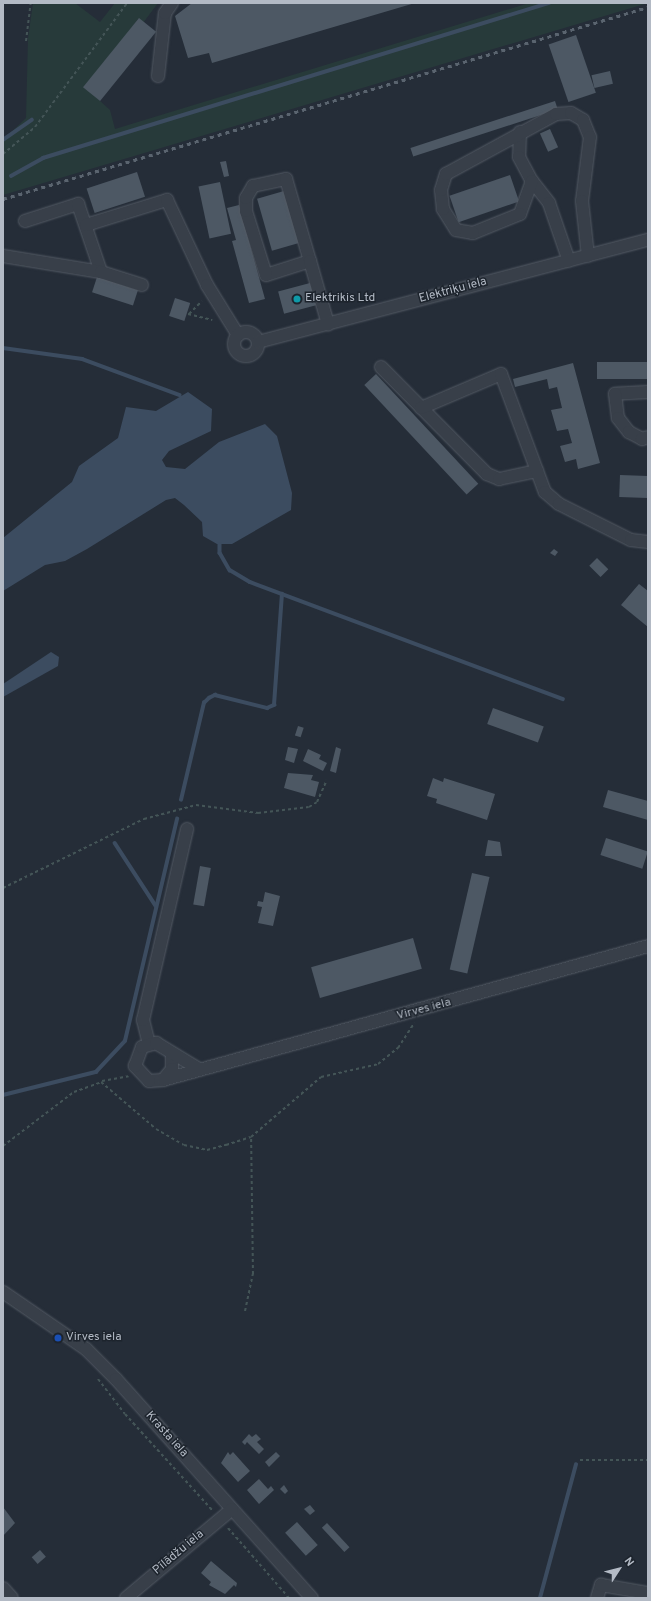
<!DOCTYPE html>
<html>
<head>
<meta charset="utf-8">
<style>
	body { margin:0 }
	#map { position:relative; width:651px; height:1601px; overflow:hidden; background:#252d38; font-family:Overpass,sans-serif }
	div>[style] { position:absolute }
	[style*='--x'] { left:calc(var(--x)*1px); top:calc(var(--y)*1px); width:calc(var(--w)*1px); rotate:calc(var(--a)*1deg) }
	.green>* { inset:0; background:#273a3a }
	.water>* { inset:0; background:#3c4c60 }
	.stream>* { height:3.5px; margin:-1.75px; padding:0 1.75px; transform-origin:1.75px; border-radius:1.75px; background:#3c4c60 }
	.building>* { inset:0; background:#4d5864; transform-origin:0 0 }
	.path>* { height:2px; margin-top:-1px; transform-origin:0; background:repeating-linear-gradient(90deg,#445557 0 3px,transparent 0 6px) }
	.roads { filter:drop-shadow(0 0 1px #535a64) drop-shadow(0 0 1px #535a64) }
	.minor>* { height:12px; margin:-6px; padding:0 6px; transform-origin:6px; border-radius:6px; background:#383f49 }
	.minor>.ring { margin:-6px; padding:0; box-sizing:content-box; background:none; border:12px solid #383f49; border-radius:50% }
	.rail>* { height:3px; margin-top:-1.5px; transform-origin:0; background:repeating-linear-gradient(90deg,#5a646f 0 4px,transparent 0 8px) }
	.dots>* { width:11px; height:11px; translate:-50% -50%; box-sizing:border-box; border:2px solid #1d242d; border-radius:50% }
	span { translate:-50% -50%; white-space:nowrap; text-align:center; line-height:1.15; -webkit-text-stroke:3px #1d242d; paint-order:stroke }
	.street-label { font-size:12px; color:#b3bac5 }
	.poi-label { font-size:12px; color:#b3bac5 }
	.left { translate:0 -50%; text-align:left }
	.frame { position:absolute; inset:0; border:4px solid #b3bac5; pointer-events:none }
	.north { position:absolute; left:599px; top:1549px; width:40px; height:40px; -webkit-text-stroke:3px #1d242d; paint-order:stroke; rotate:54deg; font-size:11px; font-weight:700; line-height:16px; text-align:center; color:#b3bac5 }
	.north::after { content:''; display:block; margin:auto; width:14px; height:18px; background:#b3bac5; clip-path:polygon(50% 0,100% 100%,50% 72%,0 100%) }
</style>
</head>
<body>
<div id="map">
	<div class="green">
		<i style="clip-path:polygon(33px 3px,75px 3px,100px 22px,115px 3px,158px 3px,143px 23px,138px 19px,87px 89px,110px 110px,115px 129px,529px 3px,648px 3px,3px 195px,3px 140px,26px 118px,28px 38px)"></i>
	</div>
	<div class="water">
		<i style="clip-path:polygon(188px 392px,212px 409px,211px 431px,169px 451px,162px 460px,166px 467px,185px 469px,219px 442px,265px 424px,277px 436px,292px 493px,291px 510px,232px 544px,217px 544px,203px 536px,202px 522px,184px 505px,175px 498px,166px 500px,87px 549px,65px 561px,45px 565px,3px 591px,3px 538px,72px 482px,79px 466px,118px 438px,126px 407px,156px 411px)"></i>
		<i style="clip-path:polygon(51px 652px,59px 657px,58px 666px,3px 697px,3px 684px)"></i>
	</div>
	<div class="stream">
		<i style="--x:3;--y:140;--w:35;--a:-35"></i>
		<i style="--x:11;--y:176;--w:37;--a:-29"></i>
		<i style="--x:43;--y:158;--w:529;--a:-17.03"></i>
		<i style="--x:3;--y:348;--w:80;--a:7.9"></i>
		<i style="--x:82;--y:359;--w:104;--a:20.2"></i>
		<i style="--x:220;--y:544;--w:9;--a:90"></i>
		<i style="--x:220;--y:553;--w:20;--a:60"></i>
		<i style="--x:230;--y:570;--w:23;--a:31"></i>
		<i style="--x:250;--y:582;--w:334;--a:20.5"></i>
		<i style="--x:181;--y:800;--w:100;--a:-76.7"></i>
		<i style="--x:204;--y:703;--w:7;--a:-45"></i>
		<i style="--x:209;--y:698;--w:7;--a:-27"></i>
		<i style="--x:215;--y:695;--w:54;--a:14"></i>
		<i style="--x:267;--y:708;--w:8;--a:-23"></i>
		<i style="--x:274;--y:705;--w:111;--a:-85.9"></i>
		<i style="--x:115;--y:843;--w:75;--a:56.9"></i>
		<i style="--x:3;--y:1095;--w:96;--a:-13.9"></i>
		<i style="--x:96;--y:1072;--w:42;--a:-46.9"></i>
		<i style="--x:125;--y:1041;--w:228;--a:-76.8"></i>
		<i style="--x:540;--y:1598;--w:138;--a:-74.9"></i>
	</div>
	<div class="building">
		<i style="clip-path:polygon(192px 3px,415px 3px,212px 63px,209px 53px,188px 58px,175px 16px)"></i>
		<i style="left:139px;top:18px;width:22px;height:89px;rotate:39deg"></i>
		<i style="left:576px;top:35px;width:61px;height:29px;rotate:71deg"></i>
		<i style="left:610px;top:71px;width:13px;height:19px;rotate:77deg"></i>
		<i style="left:555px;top:101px;width:9px;height:152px;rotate:72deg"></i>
		<i style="left:550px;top:129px;width:20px;height:11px;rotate:66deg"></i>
		<i style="clip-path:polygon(226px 161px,229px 176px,224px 177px,220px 162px)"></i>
		<i style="left:137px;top:172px;width:26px;height:53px;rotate:72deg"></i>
		<i style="left:510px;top:175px;width:28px;height:64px;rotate:71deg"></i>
		<i style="left:220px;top:182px;width:53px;height:22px;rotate:78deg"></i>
		<i style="left:284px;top:191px;width:54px;height:28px;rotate:74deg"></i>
		<i style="clip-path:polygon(239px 205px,265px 299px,249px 303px,232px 241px,236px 240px,227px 208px)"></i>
		<i style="left:97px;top:277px;width:43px;height:16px;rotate:18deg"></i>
		<i style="left:310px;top:283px;width:23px;height:33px;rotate:75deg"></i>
		<i style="left:175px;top:298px;width:16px;height:19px;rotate:18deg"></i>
		<i style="left:648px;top:362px;width:17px;height:51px;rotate:90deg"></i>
		<i style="clip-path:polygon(573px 363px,600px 463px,578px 469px,576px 459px,565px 462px,560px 446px,572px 443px,568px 429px,557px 431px,551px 410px,562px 408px,557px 387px,549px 389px,547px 379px,515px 387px,513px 379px)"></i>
		<i style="left:376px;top:374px;width:150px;height:16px;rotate:47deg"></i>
		<i style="left:620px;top:475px;width:28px;height:22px;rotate:2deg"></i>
		<i style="clip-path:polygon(554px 549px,558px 552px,555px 556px,550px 553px)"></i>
		<i style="left:597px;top:558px;width:16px;height:11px;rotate:45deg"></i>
		<i style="clip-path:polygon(639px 584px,648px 591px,648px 627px,621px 605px)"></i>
		<i style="left:493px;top:708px;width:54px;height:17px;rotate:20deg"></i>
		<i style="left:298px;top:726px;width:6px;height:10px;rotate:18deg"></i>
		<i style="clip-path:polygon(288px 747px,298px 749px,294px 763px,285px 760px)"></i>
		<i style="clip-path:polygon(336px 747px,341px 749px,336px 773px,330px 771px)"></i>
		<i style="clip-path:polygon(308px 749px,321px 755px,319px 759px,327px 763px,323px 771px,303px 761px)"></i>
		<i style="clip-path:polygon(288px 773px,313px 775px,311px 780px,319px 782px,315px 797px,284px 788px)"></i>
		<i style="clip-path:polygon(433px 778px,443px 782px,444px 778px,495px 794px,487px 820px,436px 803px,437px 799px,427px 796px)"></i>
		<i style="clip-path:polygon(608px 790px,648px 801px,648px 820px,603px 807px)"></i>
		<i style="left:606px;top:838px;width:44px;height:18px;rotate:18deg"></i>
		<i style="clip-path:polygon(488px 840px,500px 842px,502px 856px,485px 856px)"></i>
		<i style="left:200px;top:866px;width:11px;height:39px;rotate:10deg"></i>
		<i style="left:472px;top:873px;width:18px;height:99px;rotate:13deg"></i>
		<i style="clip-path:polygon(265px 892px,280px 896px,273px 926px,258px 923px,262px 907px,257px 906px,258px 901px,263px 902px)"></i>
		<i style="left:413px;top:938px;width:32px;height:106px;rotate:74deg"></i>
		<i style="clip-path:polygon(249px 1434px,252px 1437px,256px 1434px,261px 1439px,257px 1442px,264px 1449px,259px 1454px,247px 1442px,245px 1445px,242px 1442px)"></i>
		<i style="clip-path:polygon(228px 1452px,230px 1455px,233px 1452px,250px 1471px,238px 1482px,221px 1463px)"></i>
		<i style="clip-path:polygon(276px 1452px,280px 1456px,269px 1467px,265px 1462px)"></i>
		<i style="clip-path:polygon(259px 1479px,268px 1489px,271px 1486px,274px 1490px,259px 1504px,247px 1490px)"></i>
		<i style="clip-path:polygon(284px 1485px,288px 1491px,285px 1494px,280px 1489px)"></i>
		<i style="clip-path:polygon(310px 1505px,315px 1511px,310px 1515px,304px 1509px)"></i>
		<i style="clip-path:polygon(3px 1507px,15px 1523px,3px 1536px)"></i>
		<i style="left:297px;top:1522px;width:31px;height:16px;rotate:48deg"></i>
		<i style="left:327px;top:1523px;width:33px;height:7px;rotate:47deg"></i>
		<i style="left:40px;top:1550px;width:9px;height:11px;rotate:49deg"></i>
		<i style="clip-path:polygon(211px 1561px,237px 1583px,236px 1587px,234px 1585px,225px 1594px,209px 1585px,211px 1582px,201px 1573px)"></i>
	</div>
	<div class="path">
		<i style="--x:26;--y:41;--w:38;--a:-83"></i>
		<i style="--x:3;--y:154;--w:42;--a:-40.2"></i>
		<i style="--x:35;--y:127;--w:154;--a:-53.4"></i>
		<i style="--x:188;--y:314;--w:25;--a:14"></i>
		<i style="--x:189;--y:314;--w:18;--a:-45"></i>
		<i style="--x:3;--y:888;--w:157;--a:-26.1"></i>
		<i style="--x:144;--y:819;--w:54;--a:-15.1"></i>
		<i style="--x:196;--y:805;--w:63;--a:7.4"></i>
		<i style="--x:258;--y:813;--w:51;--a:-6.7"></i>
		<i style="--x:309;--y:807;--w:9;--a:-32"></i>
		<i style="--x:317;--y:802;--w:24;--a:-66"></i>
		<i style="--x:102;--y:1081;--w:27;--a:-10"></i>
		<i style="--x:3;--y:1146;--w:89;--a:-37.3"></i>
		<i style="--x:74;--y:1092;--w:29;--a:-20"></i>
		<i style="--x:101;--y:1082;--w:72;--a:40.5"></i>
		<i style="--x:156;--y:1129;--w:32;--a:30"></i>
		<i style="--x:184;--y:1145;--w:24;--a:12"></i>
		<i style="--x:207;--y:1150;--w:20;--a:-15"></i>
		<i style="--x:226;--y:1145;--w:26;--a:-18"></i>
		<i style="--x:251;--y:1137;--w:92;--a:-40.6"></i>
		<i style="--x:321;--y:1077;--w:58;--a:-12.8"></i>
		<i style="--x:378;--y:1064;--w:26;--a:-39"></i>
		<i style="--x:398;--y:1048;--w:30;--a:-57"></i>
		<i style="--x:245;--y:1311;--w:38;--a:-78"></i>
		<i style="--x:253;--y:1274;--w:137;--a:-90.8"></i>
		<i style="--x:98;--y:1379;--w:44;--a:52.4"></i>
		<i style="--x:125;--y:1414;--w:131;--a:47.8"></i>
		<i style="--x:580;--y:1460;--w:68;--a:0"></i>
		<i style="--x:228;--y:1528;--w:93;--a:48.9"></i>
	</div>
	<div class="roads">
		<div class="minor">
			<i style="--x:158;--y:76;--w:63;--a:-83.7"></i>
			<i style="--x:165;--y:13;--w:12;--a:-55"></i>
			<i style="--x:520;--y:132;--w:25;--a:92"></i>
			<i style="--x:519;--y:157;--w:27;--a:62"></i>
			<i style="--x:532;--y:181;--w:28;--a:52"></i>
			<i style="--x:549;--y:203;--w:61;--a:71"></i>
			<i style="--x:532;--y:181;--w:35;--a:110"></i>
			<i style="--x:520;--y:214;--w:51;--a:158"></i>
			<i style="--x:473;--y:233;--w:17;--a:-170"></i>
			<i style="--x:456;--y:230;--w:25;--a:-122"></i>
			<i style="--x:443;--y:209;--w:19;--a:-96"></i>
			<i style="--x:441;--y:190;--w:17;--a:-73"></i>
			<i style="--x:446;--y:174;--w:125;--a:-28.6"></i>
			<i style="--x:556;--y:114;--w:15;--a:-4"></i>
			<i style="--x:571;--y:113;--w:14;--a:30"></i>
			<i style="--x:583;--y:120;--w:18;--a:68"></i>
			<i style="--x:590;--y:137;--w:64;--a:97.1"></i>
			<i style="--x:582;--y:201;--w:55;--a:83.8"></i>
			<i style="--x:25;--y:221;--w:56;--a:-17.8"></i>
			<i style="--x:78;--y:204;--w:72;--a:71.3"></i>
			<i style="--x:86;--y:225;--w:85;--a:-17.2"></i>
			<i style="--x:167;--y:200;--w:94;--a:64.8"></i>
			<i style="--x:207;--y:285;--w:59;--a:58.2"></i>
			<i style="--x:3;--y:256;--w:99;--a:9.3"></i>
			<i style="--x:101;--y:272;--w:43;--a:17.6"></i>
			<i style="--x:310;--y:261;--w:46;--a:162.3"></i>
			<i style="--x:266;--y:275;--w:67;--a:-107.4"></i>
			<i style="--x:246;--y:211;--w:13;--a:-90"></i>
			<i style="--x:246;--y:198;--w:14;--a:-60"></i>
			<i style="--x:253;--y:186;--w:34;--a:-12"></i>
			<i style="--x:286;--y:179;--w:85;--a:73.7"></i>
			<i style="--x:310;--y:261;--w:66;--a:74.1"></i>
			<i class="ring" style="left:234px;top:332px;width:12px;height:12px"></i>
			<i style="--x:258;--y:342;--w:403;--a:-14.7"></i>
			<i style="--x:381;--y:367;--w:151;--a:45.3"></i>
			<i style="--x:487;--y:474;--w:13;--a:23"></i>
			<i style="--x:499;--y:479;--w:39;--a:-12"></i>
			<i style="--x:648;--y:392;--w:33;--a:177"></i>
			<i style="--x:615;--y:394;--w:24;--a:83"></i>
			<i style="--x:618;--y:418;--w:18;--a:52"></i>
			<i style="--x:629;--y:432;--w:15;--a:28"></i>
			<i style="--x:642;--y:439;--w:6;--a:-18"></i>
			<i style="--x:421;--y:408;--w:87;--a:-23"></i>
			<i style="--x:501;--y:374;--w:126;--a:69.6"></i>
			<i style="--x:545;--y:492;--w:18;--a:41"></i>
			<i style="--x:559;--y:504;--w:80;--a:26.6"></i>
			<i style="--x:631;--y:540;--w:17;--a:7"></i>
			<i style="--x:149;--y:1044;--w:25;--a:-104"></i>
			<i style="--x:143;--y:1020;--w:196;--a:-77"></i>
			<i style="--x:172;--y:1055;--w:14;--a:90"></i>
			<i style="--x:172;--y:1069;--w:14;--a:129"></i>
			<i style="--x:163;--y:1080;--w:14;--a:176"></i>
			<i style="--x:149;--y:1081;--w:21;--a:-133"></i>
			<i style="--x:135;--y:1066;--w:20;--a:-70"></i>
			<i style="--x:142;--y:1047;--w:15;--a:-16"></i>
			<i style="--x:156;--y:1043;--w:50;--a:31.2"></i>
			<i style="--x:163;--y:1080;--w:503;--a:-15.44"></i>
			<i style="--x:3;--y:1292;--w:101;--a:34.5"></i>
			<i style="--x:86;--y:1349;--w:42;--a:45"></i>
			<i style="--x:116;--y:1379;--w:294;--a:48.2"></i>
			<i style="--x:3;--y:1588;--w:13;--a:48"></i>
			<i style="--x:126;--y:1598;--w:138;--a:-40"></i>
			<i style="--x:597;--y:1598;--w:14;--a:-73"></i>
			<i style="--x:601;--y:1585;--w:48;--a:9.7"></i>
		</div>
	</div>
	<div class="rail">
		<i style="--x:3;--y:199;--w:673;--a:-16.58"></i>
	</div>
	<div class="dots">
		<i style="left:297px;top:299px;background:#0f9aa8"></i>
		<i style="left:58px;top:1338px;background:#1a4fb4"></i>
	</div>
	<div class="street-label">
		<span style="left:453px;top:291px;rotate:-15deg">Elektriķu iela</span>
		<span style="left:424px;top:1010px;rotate:-15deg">Virves iela</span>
		<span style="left:166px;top:1435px;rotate:48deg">Krasta iela</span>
		<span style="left:179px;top:1553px;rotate:-40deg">Pīlādžu iela</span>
	</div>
	<div class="poi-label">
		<span class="left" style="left:305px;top:299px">Elektrikis Ltd</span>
		<span class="left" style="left:66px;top:1338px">Virves iela</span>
	</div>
	<div class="frame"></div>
	<div class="north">N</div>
</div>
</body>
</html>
